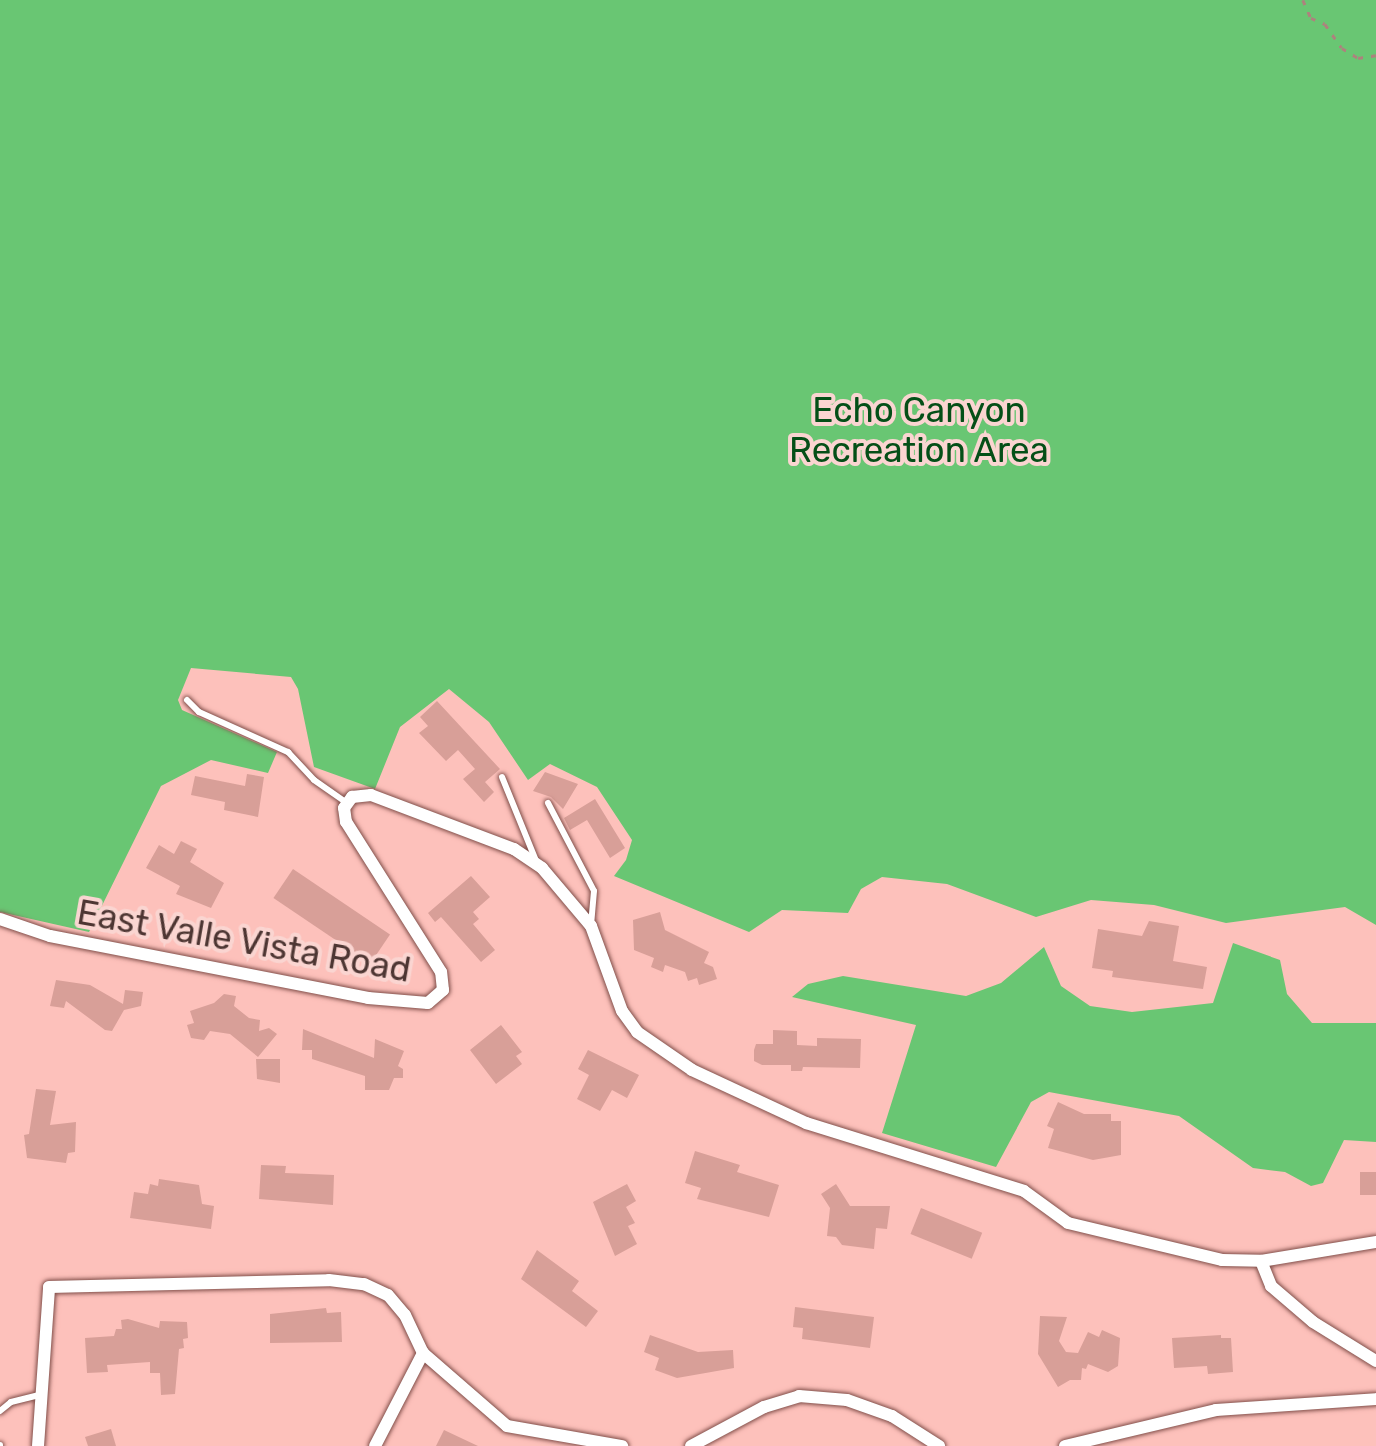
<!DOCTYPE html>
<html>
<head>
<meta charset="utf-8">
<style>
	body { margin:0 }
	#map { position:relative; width:1376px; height:1446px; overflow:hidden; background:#fdc1bb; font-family:Rubik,sans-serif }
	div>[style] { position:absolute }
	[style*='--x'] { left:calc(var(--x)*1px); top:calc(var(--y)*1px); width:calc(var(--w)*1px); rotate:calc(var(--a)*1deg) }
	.green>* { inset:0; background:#69c673 }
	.building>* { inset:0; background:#d89f98; transform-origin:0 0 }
	.path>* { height:2.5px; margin-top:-1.25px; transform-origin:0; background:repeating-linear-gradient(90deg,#ad827d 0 5px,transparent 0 13px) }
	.roads { filter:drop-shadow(0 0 2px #814f4a) drop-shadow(0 0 2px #814f4a) }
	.service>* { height:6px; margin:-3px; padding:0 3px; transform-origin:3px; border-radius:3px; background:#fff }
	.minor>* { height:12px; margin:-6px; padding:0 6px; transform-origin:6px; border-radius:6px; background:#fff }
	span { translate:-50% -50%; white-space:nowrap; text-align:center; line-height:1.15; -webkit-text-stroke:8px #fad5d1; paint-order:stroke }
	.park-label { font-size:35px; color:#044f17 }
	.street-label { font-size:35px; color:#4d3633 }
</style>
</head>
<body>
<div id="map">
	<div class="green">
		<i style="clip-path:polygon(0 0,1376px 0,1376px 925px,1345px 907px,1226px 923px,1154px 905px,1091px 900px,1036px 917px,947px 884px,882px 877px,861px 889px,848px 913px,782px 910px,749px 932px,614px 876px,626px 860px,632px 840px,597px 787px,550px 764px,528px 780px,489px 722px,449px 689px,400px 727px,375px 789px,314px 767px,298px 689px,291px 677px,191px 668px,178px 700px,182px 710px,277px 752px,268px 773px,211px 760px,161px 786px,89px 932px,0 912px)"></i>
		<i style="clip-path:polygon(1233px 943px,1280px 960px,1287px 994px,1312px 1023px,1376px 1023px,1376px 1142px,1344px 1140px,1323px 1183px,1311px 1186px,1285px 1172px,1253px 1168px,1179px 1116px,1049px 1092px,1031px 1102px,996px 1167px,882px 1133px,916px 1025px,792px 997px,808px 984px,843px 976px,966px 996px,1001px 983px,1044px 947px,1061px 986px,1090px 1006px,1132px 1012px,1213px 1003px)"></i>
	</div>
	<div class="building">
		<i style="clip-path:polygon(437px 701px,500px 769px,485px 782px,494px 792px,484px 802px,463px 779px,475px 769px,458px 750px,446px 761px,419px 733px,428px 726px,420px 717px)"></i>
		<i style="clip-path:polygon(545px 772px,578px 784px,563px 809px,551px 797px,533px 791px)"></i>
		<i style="clip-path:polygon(247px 774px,264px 777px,258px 817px,224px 810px,225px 802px,191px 795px,195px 776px,245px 786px)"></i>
		<i style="clip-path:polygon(595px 799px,625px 848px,610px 858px,587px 820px,570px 830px,564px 818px)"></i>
		<i style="clip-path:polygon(181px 841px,197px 849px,190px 862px,224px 883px,211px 908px,176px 894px,180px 886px,146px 868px,159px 845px,174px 854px)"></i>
		<i style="left:293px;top:869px;width:117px;height:35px;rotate:34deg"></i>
		<i style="clip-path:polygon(471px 876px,490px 897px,473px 912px,479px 919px,473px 924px,495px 950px,481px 962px,441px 917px,435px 922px,428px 913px)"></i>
		<i style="clip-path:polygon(660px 912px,665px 930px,709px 952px,704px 963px,713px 967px,717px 979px,699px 985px,697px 978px,688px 981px,685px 972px,665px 965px,663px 972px,651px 967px,654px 958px,634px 950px,633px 920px)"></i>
		<i style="clip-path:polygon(1149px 921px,1179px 926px,1173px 961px,1207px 967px,1203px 989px,1112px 977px,1113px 971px,1092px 968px,1098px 929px,1142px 936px)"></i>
		<i style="clip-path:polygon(56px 980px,90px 985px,123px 1004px,125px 990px,143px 992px,141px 1006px,124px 1010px,112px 1031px,105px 1030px,66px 1001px,64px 1008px,50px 1006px)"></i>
		<i style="clip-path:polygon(224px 994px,236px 996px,234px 1006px,249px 1018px,260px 1020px,259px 1031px,269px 1028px,277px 1034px,258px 1057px,230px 1034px,210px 1031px,204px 1040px,191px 1038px,187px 1025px,194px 1023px,190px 1011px,214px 1003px)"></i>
		<i style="clip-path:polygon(501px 1025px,522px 1052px,516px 1056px,522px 1064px,496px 1084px,470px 1050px)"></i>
		<i style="clip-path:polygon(303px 1029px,374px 1058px,375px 1039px,404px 1051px,398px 1066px,403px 1069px,403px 1078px,394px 1078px,389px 1090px,365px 1090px,365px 1076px,312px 1059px,312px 1050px,302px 1050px)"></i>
		<i style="clip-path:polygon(773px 1030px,797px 1031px,797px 1045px,817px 1046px,817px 1038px,861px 1039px,860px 1068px,803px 1067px,802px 1071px,791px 1071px,791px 1065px,762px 1065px,754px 1061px,754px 1050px,756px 1044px,773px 1044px)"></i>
		<i style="clip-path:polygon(588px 1050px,639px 1075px,627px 1098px,612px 1090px,600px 1111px,577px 1099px,589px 1075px,578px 1069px)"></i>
		<i style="clip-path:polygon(256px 1059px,280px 1059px,280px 1083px,257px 1079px)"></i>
		<i style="clip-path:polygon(36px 1089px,56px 1091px,50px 1125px,76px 1122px,75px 1152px,68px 1153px,66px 1163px,27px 1158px,24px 1135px,29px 1134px)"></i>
		<i style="clip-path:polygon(1058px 1102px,1084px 1114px,1111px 1114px,1111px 1121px,1121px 1121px,1121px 1155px,1093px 1160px,1048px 1148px,1054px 1129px,1047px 1126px)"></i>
		<i style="clip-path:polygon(695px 1151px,740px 1165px,737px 1172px,779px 1185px,769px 1217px,697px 1199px,701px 1188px,685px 1183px)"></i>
		<i style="clip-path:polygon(261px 1165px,286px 1166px,285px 1173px,334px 1175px,333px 1205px,259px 1199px)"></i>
		<i style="left:1360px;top:1172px;width:16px;height:23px"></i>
		<i style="clip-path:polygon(159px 1179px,199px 1185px,202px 1204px,214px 1206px,211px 1229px,130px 1218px,134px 1192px,148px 1194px,150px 1184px,158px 1186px)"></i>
		<i style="clip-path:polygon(627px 1184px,636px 1201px,626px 1207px,635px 1223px,628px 1226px,637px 1244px,615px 1256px,593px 1202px)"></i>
		<i style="clip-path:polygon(836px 1184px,850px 1206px,890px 1206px,887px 1229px,876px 1228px,874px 1249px,842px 1245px,836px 1237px,827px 1236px,830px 1208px,821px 1194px)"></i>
		<i style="left:921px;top:1208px;width:66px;height:28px;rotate:22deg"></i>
		<i style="clip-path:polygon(537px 1250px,579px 1281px,572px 1291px,598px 1311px,586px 1327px,521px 1279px)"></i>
		<i style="clip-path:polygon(795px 1307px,874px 1317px,870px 1348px,802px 1339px,803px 1328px,793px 1327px)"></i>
		<i style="clip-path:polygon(326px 1308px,327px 1313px,341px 1312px,342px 1342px,270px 1343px,270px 1314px)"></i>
		<i style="clip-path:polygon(1040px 1316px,1067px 1317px,1059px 1341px,1066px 1352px,1078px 1353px,1088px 1332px,1099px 1337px,1102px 1330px,1120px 1338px,1118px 1366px,1108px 1372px,1088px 1364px,1086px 1369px,1082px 1368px,1081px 1380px,1070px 1380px,1058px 1387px,1038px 1354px)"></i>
		<i style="clip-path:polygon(128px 1319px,159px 1328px,160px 1321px,187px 1322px,188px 1338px,183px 1339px,184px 1348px,179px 1349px,175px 1394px,161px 1395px,160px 1373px,150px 1373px,150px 1362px,107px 1365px,108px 1372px,87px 1373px,85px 1338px,114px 1336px,116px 1329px,122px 1329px,121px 1320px)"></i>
		<i style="clip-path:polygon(650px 1335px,698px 1352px,733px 1350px,734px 1368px,677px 1378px,655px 1370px,659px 1358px,644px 1352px)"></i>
		<i style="clip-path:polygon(1221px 1335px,1221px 1338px,1231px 1338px,1233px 1372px,1208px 1374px,1207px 1366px,1174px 1368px,1172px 1338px)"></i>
		<i style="clip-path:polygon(111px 1429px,116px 1446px,88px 1446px,85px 1437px)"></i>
		<i style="clip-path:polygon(444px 1430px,478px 1446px,436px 1446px)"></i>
	</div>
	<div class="path">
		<i style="--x:1303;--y:0;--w:20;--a:66"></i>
		<i style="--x:1311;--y:18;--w:15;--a:23"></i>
		<i style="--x:1325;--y:24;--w:29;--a:55"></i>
		<i style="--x:1342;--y:48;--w:19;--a:32"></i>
		<i style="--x:1358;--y:58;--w:18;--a:-9"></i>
	</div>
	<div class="roads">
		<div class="service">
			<i style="--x:187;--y:700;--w:17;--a:45"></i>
			<i style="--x:199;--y:712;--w:98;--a:24.2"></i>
			<i style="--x:288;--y:752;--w:38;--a:47"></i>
			<i style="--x:314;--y:780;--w:40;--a:34.9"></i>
			<i style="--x:502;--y:777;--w:93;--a:67.9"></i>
			<i style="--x:548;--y:803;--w:99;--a:62.4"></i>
			<i style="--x:594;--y:891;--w:33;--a:95"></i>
			<i style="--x:0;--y:1411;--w:14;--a:-39"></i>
			<i style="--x:11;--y:1402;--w:30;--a:-14"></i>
			<i style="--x:0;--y:1445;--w:1;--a:90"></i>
		</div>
		<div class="minor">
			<i style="--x:0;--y:919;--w:53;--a:18.8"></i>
			<i style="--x:50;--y:936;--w:324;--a:11"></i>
			<i style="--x:368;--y:998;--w:60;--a:4.8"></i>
			<i style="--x:428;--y:1003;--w:20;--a:-41"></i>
			<i style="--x:443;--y:990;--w:18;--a:-96"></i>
			<i style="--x:441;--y:972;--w:178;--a:-122.3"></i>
			<i style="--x:346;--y:822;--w:14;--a:-98"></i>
			<i style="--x:344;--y:808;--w:14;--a:-54"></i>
			<i style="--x:352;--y:797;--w:19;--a:-6"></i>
			<i style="--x:371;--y:795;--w:153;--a:20.7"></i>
			<i style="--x:514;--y:849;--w:34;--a:34"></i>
			<i style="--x:542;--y:868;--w:76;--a:49.8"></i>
			<i style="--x:591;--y:926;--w:90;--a:70"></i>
			<i style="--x:622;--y:1011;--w:26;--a:54"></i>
			<i style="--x:637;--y:1032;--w:67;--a:34.6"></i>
			<i style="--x:692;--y:1070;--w:126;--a:24.9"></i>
			<i style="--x:806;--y:1123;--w:228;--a:17.3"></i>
			<i style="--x:1024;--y:1191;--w:54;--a:36"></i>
			<i style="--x:1068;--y:1223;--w:158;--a:13.5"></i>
			<i style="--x:1222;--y:1260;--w:39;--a:1"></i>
			<i style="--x:1261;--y:1261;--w:117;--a:-9.4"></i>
			<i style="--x:1261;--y:1261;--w:27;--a:68"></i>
			<i style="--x:1271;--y:1286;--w:55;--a:40.6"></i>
			<i style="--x:1313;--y:1322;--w:74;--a:31.8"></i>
			<i style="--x:38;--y:1446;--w:159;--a:-86"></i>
			<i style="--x:49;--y:1287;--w:280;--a:-1.4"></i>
			<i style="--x:329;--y:1280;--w:35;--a:7"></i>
			<i style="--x:364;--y:1284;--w:26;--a:25"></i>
			<i style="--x:388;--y:1295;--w:26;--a:50"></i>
			<i style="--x:405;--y:1315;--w:42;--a:64.7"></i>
			<i style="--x:423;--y:1353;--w:111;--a:41"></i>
			<i style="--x:507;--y:1426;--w:117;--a:9.9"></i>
			<i style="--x:375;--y:1446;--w:105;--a:-62.7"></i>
			<i style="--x:691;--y:1446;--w:83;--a:-28.1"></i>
			<i style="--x:764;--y:1407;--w:37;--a:-17"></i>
			<i style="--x:799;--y:1396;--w:48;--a:4.8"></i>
			<i style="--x:847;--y:1400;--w:48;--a:19.6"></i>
			<i style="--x:892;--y:1416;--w:56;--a:32.6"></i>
			<i style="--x:1065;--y:1446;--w:155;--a:-13.4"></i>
			<i style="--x:1216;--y:1410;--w:160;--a:-3.9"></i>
		</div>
	</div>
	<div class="park-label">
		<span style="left:919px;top:430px">Echo Canyon<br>Recreation Area</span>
	</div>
	<div class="street-label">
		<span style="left:244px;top:941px;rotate:10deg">East Valle Vista Road</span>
	</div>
</div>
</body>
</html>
